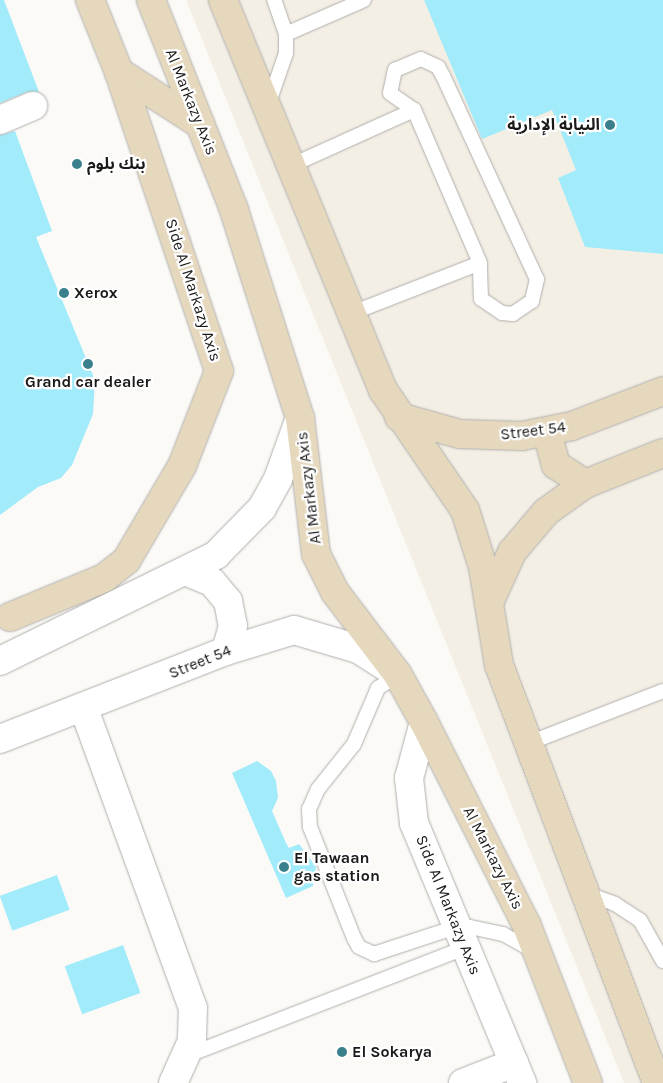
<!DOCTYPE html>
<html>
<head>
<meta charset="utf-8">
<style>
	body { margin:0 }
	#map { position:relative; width:663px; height:1083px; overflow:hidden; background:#fcfaf7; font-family:Karla,"Noto Sans Arabic",sans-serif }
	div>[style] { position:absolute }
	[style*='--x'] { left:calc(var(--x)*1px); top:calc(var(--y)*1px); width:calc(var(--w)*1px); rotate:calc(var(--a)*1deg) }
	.built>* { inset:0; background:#f4efe5 }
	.building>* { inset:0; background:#a2ebfa; transform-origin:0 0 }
	.roads { filter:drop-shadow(0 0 1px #b0aeac) drop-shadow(0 0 1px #b0aeac) }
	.lane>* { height:14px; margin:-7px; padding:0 7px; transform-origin:7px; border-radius:7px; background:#fff }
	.street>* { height:28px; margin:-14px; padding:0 14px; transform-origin:14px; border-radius:14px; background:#fff }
	.secondary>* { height:28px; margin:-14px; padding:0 14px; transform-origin:14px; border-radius:14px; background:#e5d8bd }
	.dots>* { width:14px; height:14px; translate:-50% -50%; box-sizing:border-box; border:2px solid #fff; border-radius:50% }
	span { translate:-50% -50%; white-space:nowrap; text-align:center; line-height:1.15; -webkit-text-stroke:4.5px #fff; paint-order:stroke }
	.street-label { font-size:16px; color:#1b1a19 }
	.poi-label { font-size:16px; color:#1b1a19; font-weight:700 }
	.right { translate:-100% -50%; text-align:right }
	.left { translate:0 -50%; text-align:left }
</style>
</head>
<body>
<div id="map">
	<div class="built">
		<i style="clip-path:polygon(186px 0,663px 0,663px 1083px,624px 1083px)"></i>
	</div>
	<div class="building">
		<i style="clip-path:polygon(0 0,4px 0,39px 92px,27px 92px,0 103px)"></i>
		<i style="clip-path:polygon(424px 0,663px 0,663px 254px,585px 247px,558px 178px,576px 170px,552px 110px,482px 139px)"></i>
		<i style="clip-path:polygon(15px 131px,52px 231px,36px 237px,95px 380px,93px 414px,72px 465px,61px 478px,38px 487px,0 515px,0 135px)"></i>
		<i style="clip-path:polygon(257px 761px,271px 771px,276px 781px,278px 798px,272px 811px,286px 843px,289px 848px,299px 844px,316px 867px,313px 886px,286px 898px,232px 773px)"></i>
		<i style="left:57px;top:875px;width:37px;height:61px;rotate:70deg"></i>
		<i style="left:123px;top:945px;width:51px;height:62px;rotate:70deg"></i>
	</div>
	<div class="roads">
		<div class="lane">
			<i style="--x:286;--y:34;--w:85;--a:-23.6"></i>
			<i style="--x:421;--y:59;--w:19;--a:25"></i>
			<i style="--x:438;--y:67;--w:10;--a:61"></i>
			<i style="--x:443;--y:76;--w:224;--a:65.2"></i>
			<i style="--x:537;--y:279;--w:23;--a:103"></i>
			<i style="--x:532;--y:301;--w:23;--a:146"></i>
			<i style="--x:513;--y:314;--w:11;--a:-175"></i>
			<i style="--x:502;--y:313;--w:25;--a:-146"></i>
			<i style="--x:481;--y:299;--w:36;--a:-92"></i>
			<i style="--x:480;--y:263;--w:167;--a:-113.3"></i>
			<i style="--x:414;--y:110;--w:29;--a:-145"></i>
			<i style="--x:390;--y:93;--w:24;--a:-78"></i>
			<i style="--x:395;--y:70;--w:28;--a:-23"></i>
			<i style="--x:267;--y:108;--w:58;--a:-70.9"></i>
			<i style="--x:286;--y:53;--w:19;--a:-90"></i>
			<i style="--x:286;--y:34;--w:36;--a:-109"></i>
			<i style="--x:290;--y:166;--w:136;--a:-24.3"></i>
			<i style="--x:352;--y:313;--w:137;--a:-21.3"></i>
			<i style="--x:398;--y:675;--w:24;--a:147"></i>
			<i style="--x:378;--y:688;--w:61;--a:113.2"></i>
			<i style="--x:354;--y:744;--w:58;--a:128.7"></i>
			<i style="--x:318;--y:789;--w:22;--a:114"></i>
			<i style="--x:309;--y:809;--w:18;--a:87"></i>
			<i style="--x:310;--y:827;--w:119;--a:68.4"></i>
			<i style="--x:354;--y:938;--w:10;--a:61"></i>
			<i style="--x:359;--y:947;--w:17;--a:25"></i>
			<i style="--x:374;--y:954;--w:86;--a:-18.2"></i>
			<i style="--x:456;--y:927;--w:14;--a:0"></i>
			<i style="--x:470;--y:927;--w:34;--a:12"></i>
			<i style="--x:503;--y:934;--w:35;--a:29"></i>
			<i style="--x:529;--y:743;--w:144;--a:-21.2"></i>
			<i style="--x:585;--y:893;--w:32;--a:20"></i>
			<i style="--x:615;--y:904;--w:30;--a:33"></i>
			<i style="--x:640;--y:920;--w:47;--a:60.7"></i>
			<i style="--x:186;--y:1056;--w:299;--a:-21.2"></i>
		</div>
		<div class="street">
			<i style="--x:0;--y:120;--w:36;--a:-23"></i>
			<i style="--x:188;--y:572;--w:26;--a:23"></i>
			<i style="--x:212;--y:582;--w:25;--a:50"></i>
			<i style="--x:228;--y:601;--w:25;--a:79"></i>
			<i style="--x:233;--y:626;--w:26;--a:106"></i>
			<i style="--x:0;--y:661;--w:241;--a:-26.1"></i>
			<i style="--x:216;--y:555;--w:66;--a:-45.6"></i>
			<i style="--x:262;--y:508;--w:33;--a:-61"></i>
			<i style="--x:278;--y:479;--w:65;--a:-70.2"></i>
			<i style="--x:84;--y:709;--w:318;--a:70"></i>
			<i style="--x:193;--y:1008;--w:33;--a:92"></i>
			<i style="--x:192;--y:1041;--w:46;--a:114.3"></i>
			<i style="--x:424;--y:722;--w:58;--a:105"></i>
			<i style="--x:409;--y:778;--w:45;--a:83.7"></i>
			<i style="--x:414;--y:823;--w:282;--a:67.4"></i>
			<i style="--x:0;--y:739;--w:243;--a:-21.3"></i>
			<i style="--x:226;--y:651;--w:71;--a:-17.2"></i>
			<i style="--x:294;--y:630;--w:67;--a:16.5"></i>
			<i style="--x:358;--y:649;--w:45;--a:32.3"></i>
			<i style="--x:463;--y:1083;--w:55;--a:-21.4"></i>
		</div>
		<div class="secondary">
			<i style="--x:151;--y:0;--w:226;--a:68.4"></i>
			<i style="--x:234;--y:210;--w:218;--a:72.4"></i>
			<i style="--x:300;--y:418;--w:137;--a:83.3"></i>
			<i style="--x:316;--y:554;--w:42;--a:63.4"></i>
			<i style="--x:335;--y:592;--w:104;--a:52.8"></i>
			<i style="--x:398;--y:675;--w:54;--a:61"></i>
			<i style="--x:424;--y:722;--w:229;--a:63.2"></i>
			<i style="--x:527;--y:926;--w:168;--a:68.8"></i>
			<i style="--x:223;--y:0;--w:422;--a:67.7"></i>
			<i style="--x:383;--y:390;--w:145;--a:55.7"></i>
			<i style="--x:465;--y:510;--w:60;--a:72.5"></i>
			<i style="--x:483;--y:567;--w:99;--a:80.7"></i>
			<i style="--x:499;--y:665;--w:447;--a:69.3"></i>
			<i style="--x:119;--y:72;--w:96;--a:32.7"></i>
			<i style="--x:399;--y:417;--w:63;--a:15.6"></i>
			<i style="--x:460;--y:434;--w:62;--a:1.8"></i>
			<i style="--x:522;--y:436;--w:51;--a:-11.3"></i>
			<i style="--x:572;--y:426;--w:97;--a:-21"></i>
			<i style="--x:547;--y:432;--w:34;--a:75"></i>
			<i style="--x:556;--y:465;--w:35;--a:33"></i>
			<i style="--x:489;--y:603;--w:56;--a:-65.7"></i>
			<i style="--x:512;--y:552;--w:52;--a:-49.6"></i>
			<i style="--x:546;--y:512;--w:48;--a:-35.7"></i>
			<i style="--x:585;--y:484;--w:84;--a:-21.7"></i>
			<i style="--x:10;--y:617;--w:102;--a:-22.5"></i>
			<i style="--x:104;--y:578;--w:28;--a:-38"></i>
			<i style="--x:126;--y:561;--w:110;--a:-59.5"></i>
			<i style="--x:182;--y:466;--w:102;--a:-68.7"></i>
			<i style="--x:219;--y:371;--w:315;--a:-108.5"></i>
			<i style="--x:119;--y:72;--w:78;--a:-111.9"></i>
		</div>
	</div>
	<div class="dots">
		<i style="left:610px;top:125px;background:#3a7f8c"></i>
		<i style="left:77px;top:164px;background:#3a7f8c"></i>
		<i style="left:64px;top:293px;background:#3a7f8c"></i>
		<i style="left:88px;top:364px;background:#3a7f8c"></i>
		<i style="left:284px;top:867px;background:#3a7f8c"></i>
		<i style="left:342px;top:1052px;background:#3a7f8c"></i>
	</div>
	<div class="street-label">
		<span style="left:191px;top:102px;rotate:68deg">Al Markazy Axis</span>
		<span style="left:193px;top:290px;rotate:72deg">Side Al Markazy Axis</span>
		<span style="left:533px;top:431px;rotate:-7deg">Street 54</span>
		<span style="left:309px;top:488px;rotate:-97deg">Al Markazy Axis</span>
		<span style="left:200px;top:662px;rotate:-22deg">Street 54</span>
		<span style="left:493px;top:858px;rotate:63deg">Al Markazy Axis</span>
		<span style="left:448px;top:905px;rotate:68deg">Side Al Markazy Axis</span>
	</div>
	<div class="poi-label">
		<span class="right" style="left:600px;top:125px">النيابة الإدارية</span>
		<span class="left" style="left:87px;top:164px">بنك بلوم</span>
		<span class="left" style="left:74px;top:293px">Xerox</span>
		<span style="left:88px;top:382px">Grand car dealer</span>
		<span class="left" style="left:294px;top:867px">El Tawaan<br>gas station</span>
		<span class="left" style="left:352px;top:1052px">El Sokarya</span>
	</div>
</div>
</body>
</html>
